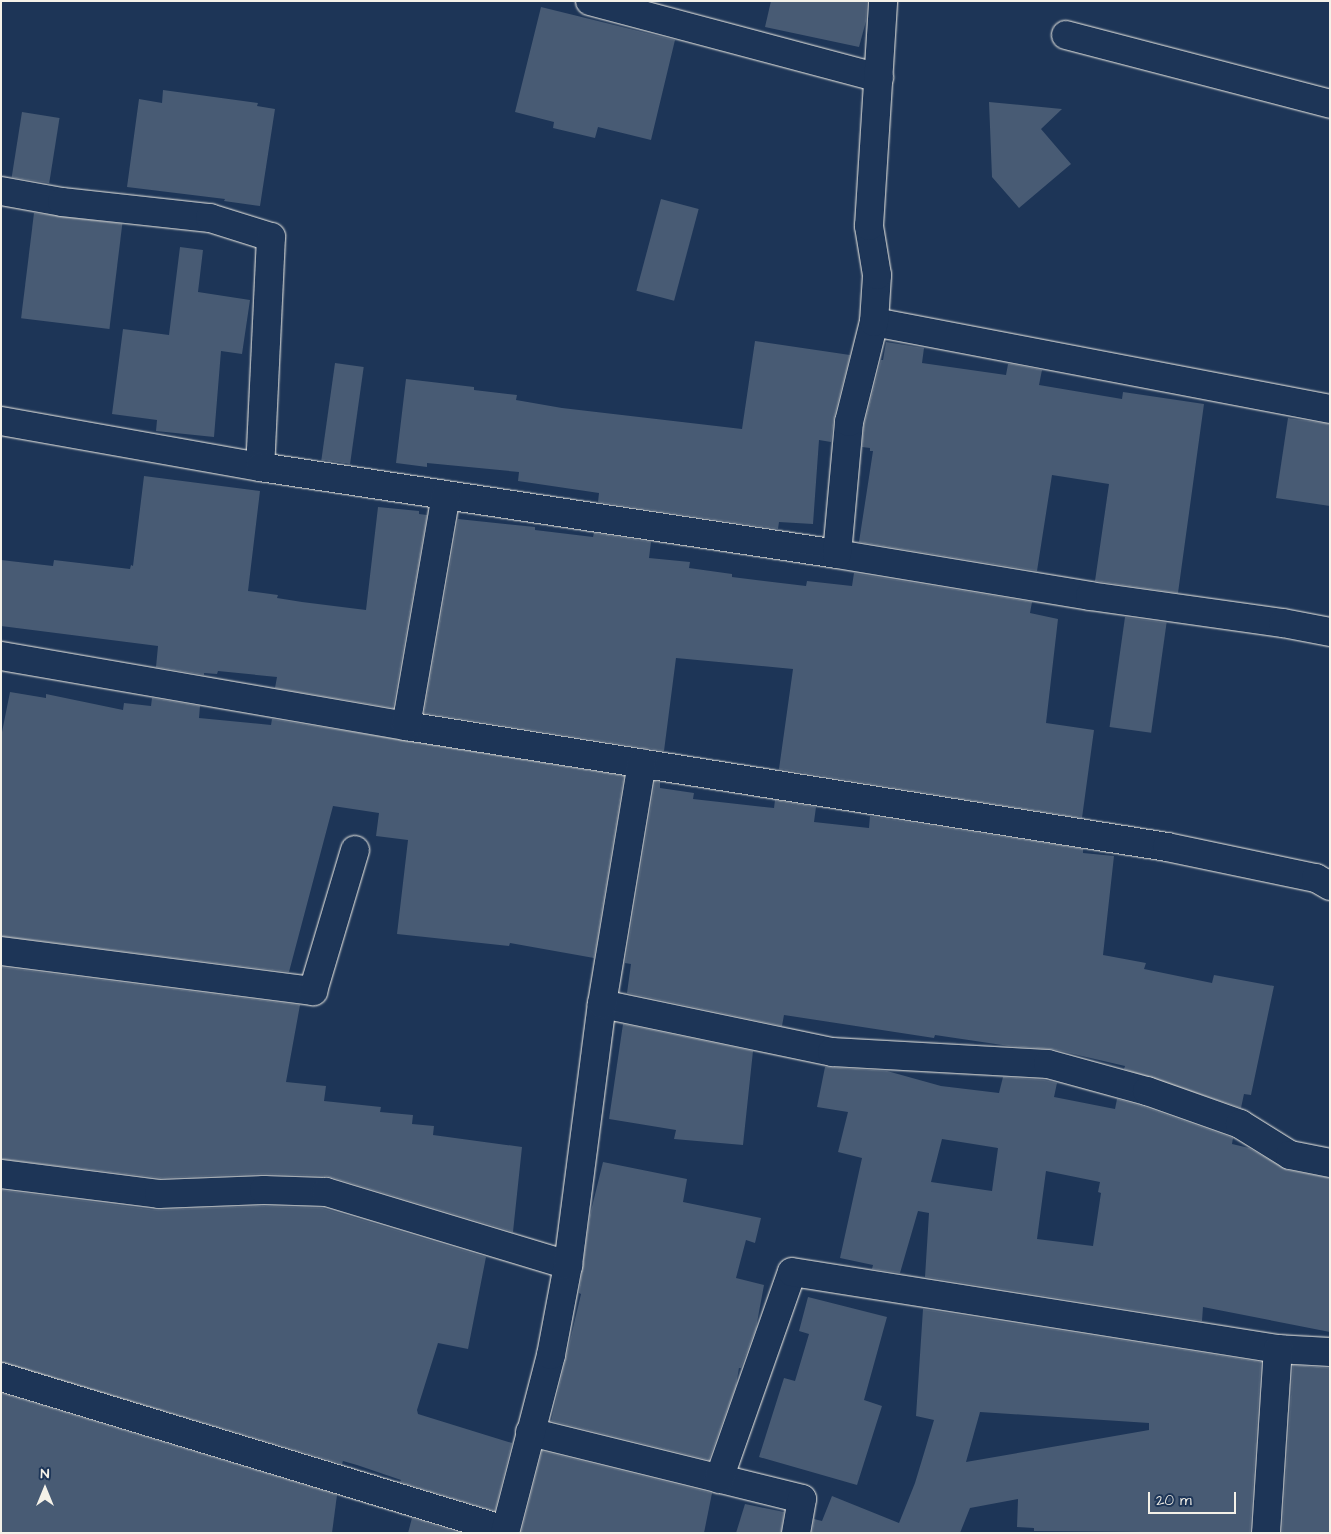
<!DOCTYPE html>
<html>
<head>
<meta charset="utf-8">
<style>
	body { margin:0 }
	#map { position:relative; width:1331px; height:1534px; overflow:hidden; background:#1d3557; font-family:"Architects Daughter",sans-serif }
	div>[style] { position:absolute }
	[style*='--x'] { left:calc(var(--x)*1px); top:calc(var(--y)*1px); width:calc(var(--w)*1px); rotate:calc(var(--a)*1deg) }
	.building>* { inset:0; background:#485b74; transform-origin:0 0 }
	.roads { filter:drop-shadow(0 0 1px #f4f1e8) drop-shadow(0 0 1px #f4f1e8) }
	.street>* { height:28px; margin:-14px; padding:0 14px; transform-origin:14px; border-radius:14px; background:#1d3557 }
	span { translate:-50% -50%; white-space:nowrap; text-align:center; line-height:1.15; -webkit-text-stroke:4px #1d3557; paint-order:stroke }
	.frame { position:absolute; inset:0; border:2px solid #f4f1e8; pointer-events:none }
	.north { position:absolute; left:20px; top:1464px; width:50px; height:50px; -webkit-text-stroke:4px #1d3557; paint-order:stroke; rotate:0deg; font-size:14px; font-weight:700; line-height:20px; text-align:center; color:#f4f1e8 }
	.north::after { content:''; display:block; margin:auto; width:18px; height:22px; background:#f4f1e8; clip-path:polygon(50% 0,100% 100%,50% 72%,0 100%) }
	.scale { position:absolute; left:1148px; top:1492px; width:88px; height:22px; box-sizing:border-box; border:2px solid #f4f1e8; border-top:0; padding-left:6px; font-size:15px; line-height:18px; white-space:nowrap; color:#f4f1e8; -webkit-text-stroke:4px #1d3557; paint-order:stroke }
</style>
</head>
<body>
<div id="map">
	<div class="building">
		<i style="clip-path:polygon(771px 1px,867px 1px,866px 21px,859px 47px,765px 27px)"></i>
		<i style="clip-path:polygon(541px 7px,675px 40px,651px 140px,598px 127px,595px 138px,553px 128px,554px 122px,515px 112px)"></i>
		<i style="clip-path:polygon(163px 90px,258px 103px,257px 106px,275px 109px,260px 206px,224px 201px,225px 199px,127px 187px,139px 99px,162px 103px)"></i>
		<i style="clip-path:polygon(989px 102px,1062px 109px,1041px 129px,1071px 164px,1019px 208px,992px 177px)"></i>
		<i style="left:22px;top:112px;width:38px;height:66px;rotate:9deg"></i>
		<i style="left:661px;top:199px;width:39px;height:95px;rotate:15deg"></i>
		<i style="left:34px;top:213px;width:89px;height:106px;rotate:7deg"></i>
		<i style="clip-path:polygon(180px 247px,203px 250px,198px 292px,250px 300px,242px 354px,221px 351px,214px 437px,156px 431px,157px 420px,112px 414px,123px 329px,169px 335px)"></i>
		<i style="clip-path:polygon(755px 341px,850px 355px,834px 418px,831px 442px,819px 440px,813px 524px,779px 522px,778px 529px,598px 502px,599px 493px,518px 481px,519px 472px,427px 463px,427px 467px,396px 463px,406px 379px,474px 387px,474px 390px,517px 395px,516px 400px,562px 408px,742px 429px)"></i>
		<i style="clip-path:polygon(886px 342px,924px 348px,922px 363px,1006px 375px,1008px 364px,1012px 364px,1042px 370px,1039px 385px,1122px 399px,1123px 392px,1204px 404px,1178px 593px,1095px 581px,1109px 484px,1052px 475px,1037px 571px,859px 542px,873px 451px,870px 451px,870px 448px,862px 447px,864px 425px,881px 360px,883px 360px)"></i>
		<i style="left:335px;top:363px;width:29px;height:98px;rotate:8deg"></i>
		<i style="clip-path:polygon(1288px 418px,1330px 424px,1330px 506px,1276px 498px)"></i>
		<i style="clip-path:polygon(144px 476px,260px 491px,248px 591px,278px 595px,277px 598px,302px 602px,366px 610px,378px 507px,419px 511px,419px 514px,427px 515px,393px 708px,275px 688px,277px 677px,218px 671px,217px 674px,204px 673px,204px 675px,156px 667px,158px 646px,1px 626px,1px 560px,53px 566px,54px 560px,130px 569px,131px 565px,133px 566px)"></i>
		<i style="clip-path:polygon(458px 519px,535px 527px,535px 530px,593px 537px,594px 533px,651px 542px,649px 558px,690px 562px,689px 568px,732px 574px,732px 577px,806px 586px,807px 581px,852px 586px,854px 573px,1032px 602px,1030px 613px,1058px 619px,1046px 723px,1094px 730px,1082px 818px,779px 769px,793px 669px,676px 658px,664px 751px,424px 713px)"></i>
		<i style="left:1125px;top:617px;width:42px;height:111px;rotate:8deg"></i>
		<i style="clip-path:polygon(10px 692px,46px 698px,46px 694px,123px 710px,124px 703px,151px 706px,152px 698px,200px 706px,199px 718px,271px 725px,272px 719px,624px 776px,594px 958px,510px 943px,509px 946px,397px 934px,408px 840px,376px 836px,379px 813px,333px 806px,289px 972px,1px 936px,1px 737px)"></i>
		<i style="clip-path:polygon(655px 781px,660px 782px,660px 788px,694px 793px,693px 799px,774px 808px,775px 800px,816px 807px,814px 822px,869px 828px,870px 816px,1083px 849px,1083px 853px,1114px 856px,1103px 955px,1146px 963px,1144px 969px,1212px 983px,1214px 975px,1274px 986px,1251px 1095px,1244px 1094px,1241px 1108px,1124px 1069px,1125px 1066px,1052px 1049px,1009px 1046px,935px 1035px,934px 1038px,784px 1015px,782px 1026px,627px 993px,631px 964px,625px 963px)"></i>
		<i style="clip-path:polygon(1px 967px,300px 1005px,286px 1082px,326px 1086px,324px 1101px,381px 1107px,380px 1112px,413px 1115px,412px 1124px,434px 1126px,433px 1135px,522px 1147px,513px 1232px,327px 1176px,263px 1174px,160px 1178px,1px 1159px)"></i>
		<i style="clip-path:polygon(623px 1024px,753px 1051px,743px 1145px,674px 1139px,676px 1130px,609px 1119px)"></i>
		<i style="clip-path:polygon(evenodd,825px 1067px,887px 1071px,941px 1086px,999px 1093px,1003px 1077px,1045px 1080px,1057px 1083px,1054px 1097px,1115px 1109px,1117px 1099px,1142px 1106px,1233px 1138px,1232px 1144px,1249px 1148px,1287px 1170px,1330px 1178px,1330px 1332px,1203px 1307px,1202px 1321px,925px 1277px,929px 1213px,918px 1211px,900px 1273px,872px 1269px,873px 1265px,840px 1258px,862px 1158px,838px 1152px,848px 1112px,817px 1107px,825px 1067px,942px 1139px,998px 1148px,992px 1191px,931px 1182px,942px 1139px,825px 1067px,1046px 1171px,1100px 1182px,1098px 1192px,1101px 1193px,1093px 1246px,1037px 1239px,1046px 1171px)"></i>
		<i style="clip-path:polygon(603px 1162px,687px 1179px,683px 1202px,761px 1218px,755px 1243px,746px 1240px,736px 1278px,764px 1285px,756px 1328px,741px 1368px,739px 1368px,736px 1385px,709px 1460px,551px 1421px,581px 1294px,579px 1293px,590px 1215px)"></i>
		<i style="clip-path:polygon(1px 1190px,157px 1210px,264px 1206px,323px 1208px,486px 1257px,468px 1349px,438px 1343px,417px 1410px,418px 1414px,512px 1443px,495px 1511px,400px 1482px,401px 1480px,357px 1465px,343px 1461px,342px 1464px,1px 1362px)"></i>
		<i style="clip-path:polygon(808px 1297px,887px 1317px,864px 1400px,882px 1406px,857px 1485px,759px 1457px,784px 1378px,795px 1381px,809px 1334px,799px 1331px)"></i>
		<i style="clip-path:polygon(evenodd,923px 1309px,1261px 1362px,1250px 1533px,1034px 1531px,1034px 1528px,1017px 1527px,1018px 1499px,970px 1508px,960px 1533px,812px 1533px,814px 1519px,822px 1521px,832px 1496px,899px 1523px,915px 1483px,934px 1420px,916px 1416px,923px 1309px,980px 1412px,1149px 1423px,1149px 1430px,966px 1462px,980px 1412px)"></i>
		<i style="clip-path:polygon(1293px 1365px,1330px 1368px,1330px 1533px,1282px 1533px)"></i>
		<i style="clip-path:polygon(1px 1393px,337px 1495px,332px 1533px,1px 1533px)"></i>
		<i style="clip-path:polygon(542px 1451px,712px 1493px,704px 1533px,521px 1533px)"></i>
		<i style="clip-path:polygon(745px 1504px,784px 1512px,781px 1533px,736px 1533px)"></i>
		<i style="clip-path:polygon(412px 1518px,460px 1533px,408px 1533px)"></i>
	</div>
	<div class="roads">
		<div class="street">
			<i style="--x:590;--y:1;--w:299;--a:14.9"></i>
			<i style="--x:1066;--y:35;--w:273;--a:14.6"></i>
			<i style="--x:1;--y:191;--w:62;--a:10.2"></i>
			<i style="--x:62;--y:202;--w:149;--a:6.2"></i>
			<i style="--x:210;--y:218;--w:64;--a:17.3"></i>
			<i style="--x:271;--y:237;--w:230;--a:92.7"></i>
			<i style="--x:874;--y:322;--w:464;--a:10.8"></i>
			<i style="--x:1;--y:421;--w:263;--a:10.1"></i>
			<i style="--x:260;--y:467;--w:584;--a:8.57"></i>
			<i style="--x:837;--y:554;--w:256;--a:9.4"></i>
			<i style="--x:1090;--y:596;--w:195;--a:8"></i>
			<i style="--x:1283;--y:623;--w:48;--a:10.8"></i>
			<i style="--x:837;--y:554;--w:133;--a:-84.8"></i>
			<i style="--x:849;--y:422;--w:103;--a:-76"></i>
			<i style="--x:874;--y:322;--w:47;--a:-86.3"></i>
			<i style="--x:877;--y:275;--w:50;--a:-99.3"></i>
			<i style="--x:869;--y:226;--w:225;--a:-86.4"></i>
			<i style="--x:1;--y:656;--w:411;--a:9.8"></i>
			<i style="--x:406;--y:726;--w:771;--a:9.03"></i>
			<i style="--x:1167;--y:847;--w:152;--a:11.8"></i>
			<i style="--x:1316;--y:878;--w:16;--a:30"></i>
			<i style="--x:406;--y:726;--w:234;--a:-80.2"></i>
			<i style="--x:1;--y:951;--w:315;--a:7.3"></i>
			<i style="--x:313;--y:991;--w:147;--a:-73.4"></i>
			<i style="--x:602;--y:1004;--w:235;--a:11.8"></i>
			<i style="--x:832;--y:1052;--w:216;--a:3.2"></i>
			<i style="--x:1048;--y:1064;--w:103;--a:15.3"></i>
			<i style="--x:1147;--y:1091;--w:99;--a:19.5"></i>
			<i style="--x:1240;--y:1124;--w:59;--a:31.8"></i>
			<i style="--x:1290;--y:1155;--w:41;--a:11.3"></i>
			<i style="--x:1;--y:1174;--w:159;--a:7.2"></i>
			<i style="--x:159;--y:1194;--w:105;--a:-2.2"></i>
			<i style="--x:264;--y:1190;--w:62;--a:1.8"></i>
			<i style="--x:326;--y:1192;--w:253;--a:16.8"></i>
			<i style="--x:1;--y:1377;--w:527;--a:16.89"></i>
			<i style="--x:530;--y:1432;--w:280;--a:13.8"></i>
			<i style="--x:802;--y:1499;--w:35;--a:100"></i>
			<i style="--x:719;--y:1479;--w:219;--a:-70.6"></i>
			<i style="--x:792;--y:1272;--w:492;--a:9"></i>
			<i style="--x:1278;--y:1349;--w:52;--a:3.3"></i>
			<i style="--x:505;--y:1533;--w:184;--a:-75.5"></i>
			<i style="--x:551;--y:1355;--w:92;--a:-79.3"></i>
			<i style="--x:568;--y:1265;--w:263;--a:-82.6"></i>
			<i style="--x:602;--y:1004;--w:244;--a:-80.6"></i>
			<i style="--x:1266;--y:1533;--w:184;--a:-86.3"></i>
		</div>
	</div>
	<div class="frame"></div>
	<div class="north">N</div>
	<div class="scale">20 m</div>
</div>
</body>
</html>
